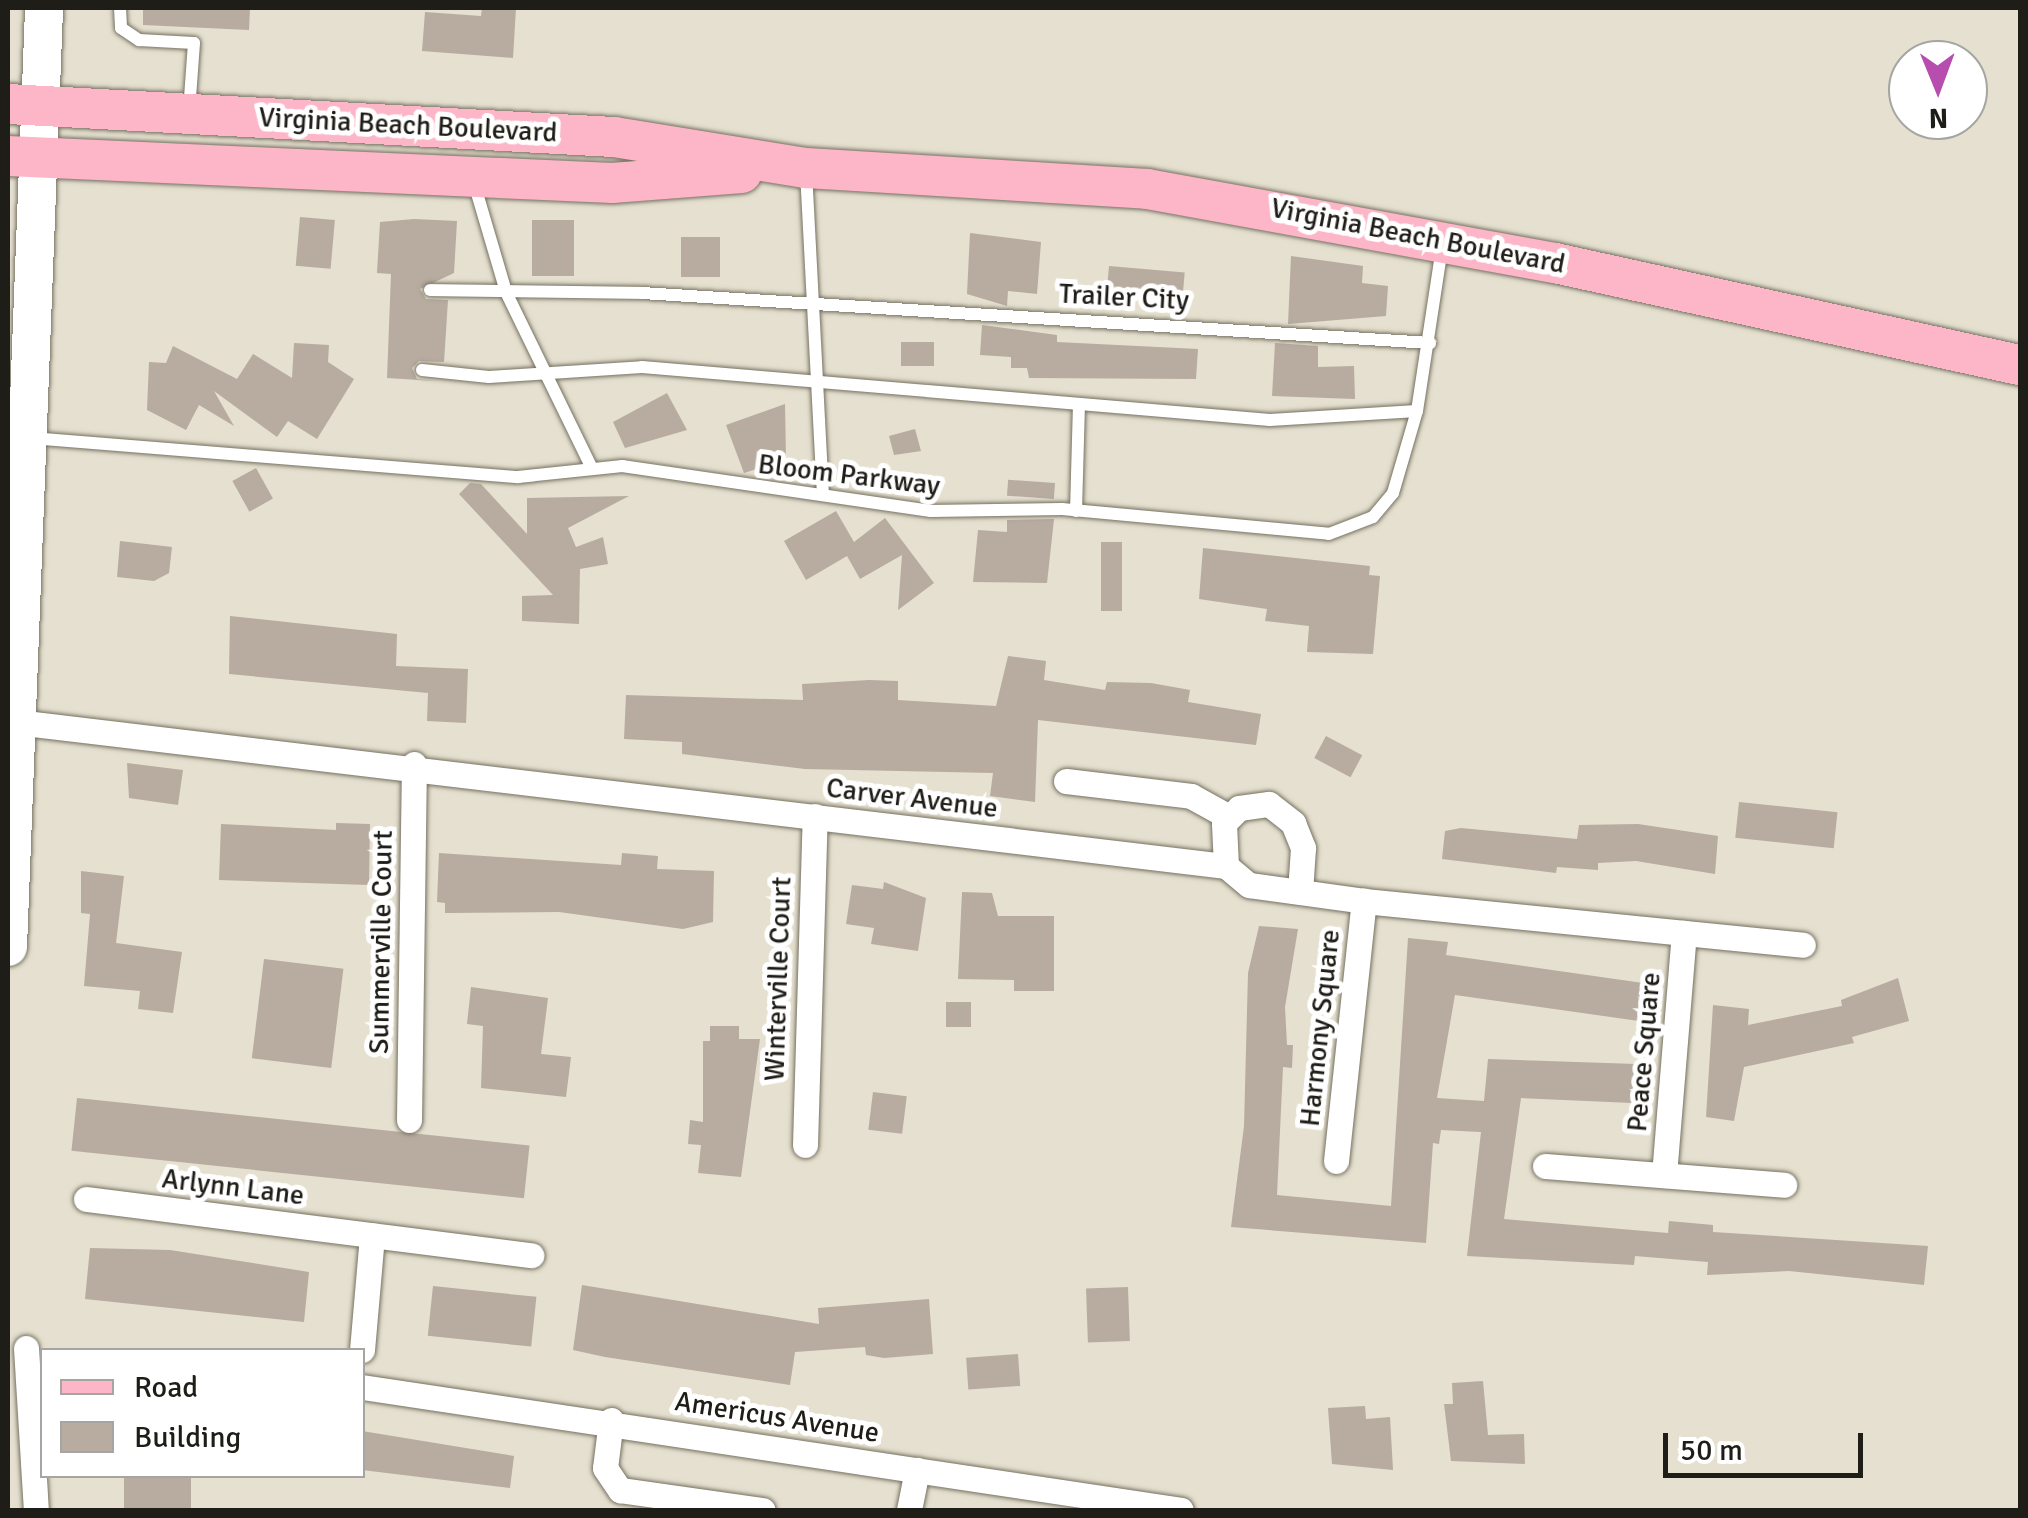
<!DOCTYPE html>
<html>
<head>
<meta charset="utf-8">
<style>
	body { margin:0 }
	#map { position:relative; width:2028px; height:1518px; overflow:hidden; background:#e5e0cf; font-family:Signika,sans-serif }
	div>[style] { position:absolute }
	[style*='--x'] { left:calc(var(--x)*1px); top:calc(var(--y)*1px); width:calc(var(--w)*1px); rotate:calc(var(--a)*1deg) }
	.building>* { inset:0; background:#b7ac9f; transform-origin:0 0 }
	.roads { filter:drop-shadow(0 0 2px #767162) drop-shadow(0 0 2px #767162) }
	.service>* { height:12px; margin:-6px; padding:0 6px; transform-origin:6px; border-radius:6px; background:#fff }
	.minor>* { height:25px; margin:-12.5px; padding:0 12.5px; transform-origin:12.5px; border-radius:12.5px; background:#fff }
	.secondary>* { height:38px; margin:-19px; padding:0 19px; transform-origin:19px; border-radius:19px; background:#fff }
	.primary>* { height:40px; margin:-20px; padding:0 20px; transform-origin:20px; border-radius:20px; background:#fdb5c8 }
	span { translate:-50% -50%; white-space:nowrap; text-align:center; line-height:1.15; -webkit-text-stroke:10px #fff; paint-order:stroke }
	.street-label { font-size:28px; color:#1f1d17 }
	.frame { position:absolute; inset:0; border:10px solid #1f1d17; pointer-events:none }
	.legend { position:absolute; left:40px; top:1348px; width:325px; height:130px; box-sizing:border-box; background:#fff; border:2px solid #a5a5a2; margin:0; padding:12px 18px; list-style:none; font-size:30px; color:#1f1d17 }
	.legend li { display:flex; align-items:center; gap:20px; height:50px }
	.legend b { width:50px; border:2px solid #a5a5a2 }
	.north { position:absolute; left:1888px; top:40px; width:100px; height:100px; box-sizing:border-box; background:#fff; border:2px solid #a5a5a2; border-radius:50%; rotate:179deg; font-size:28px; font-weight:700; line-height:40px; text-align:center; color:#1f1d17 }
	.north::after { content:''; display:block; margin:auto; width:35px; height:45px; background:#b64daf; clip-path:polygon(50% 0,100% 100%,50% 72%,0 100%) }
	.scale { position:absolute; left:1663px; top:1433px; width:200px; height:45px; box-sizing:border-box; border:5px solid #1f1d17; border-top:0; padding-left:12px; font-size:30px; line-height:35px; white-space:nowrap; color:#1f1d17; -webkit-text-stroke:8px #fff; paint-order:stroke }
</style>
</head>
<body>
<div id="map">
	<div class="building">
		<i style="clip-path:polygon(143px 8px,250px 8px,249px 30px,143px 25px)"></i>
		<i style="clip-path:polygon(482px 8px,516px 8px,513px 58px,422px 51px,425px 12px,481px 16px)"></i>
		<i style="left:300px;top:217px;width:35px;height:49px;rotate:5deg"></i>
		<i style="clip-path:polygon(414px 219px,457px 221px,454px 273px,420px 289px,426px 299px,448px 300px,444px 362px,419px 361px,412px 368px,417px 379px,435px 381px,387px 378px,391px 274px,377px 273px,380px 222px)"></i>
		<i style="left:532px;top:220px;width:42px;height:56px"></i>
		<i style="clip-path:polygon(970px 233px,1041px 242px,1037px 294px,1008px 291px,1007px 306px,967px 294px)"></i>
		<i style="left:681px;top:237px;width:39px;height:40px"></i>
		<i style="clip-path:polygon(1291px 256px,1363px 266px,1362px 283px,1388px 286px,1386px 316px,1288px 324px)"></i>
		<i style="left:1109px;top:266px;width:76px;height:25px;rotate:5deg"></i>
		<i style="clip-path:polygon(982px 325px,1057px 335px,1057px 342px,1198px 349px,1196px 379px,1029px 378px,1027px 368px,1011px 368px,1011px 357px,980px 355px)"></i>
		<i style="left:901px;top:342px;width:33px;height:24px"></i>
		<i style="clip-path:polygon(294px 343px,329px 345px,328px 362px,354px 379px,317px 439px,288px 421px,277px 437px,214px 391px,234px 426px,199px 405px,186px 430px,147px 410px,149px 362px,166px 363px,173px 346px,237px 379px,253px 354px,292px 378px)"></i>
		<i style="clip-path:polygon(1275px 343px,1318px 346px,1318px 367px,1354px 366px,1355px 399px,1272px 396px)"></i>
		<i style="clip-path:polygon(667px 393px,687px 430px,625px 448px,613px 422px)"></i>
		<i style="clip-path:polygon(785px 404px,786px 460px,744px 473px,726px 425px)"></i>
		<i style="clip-path:polygon(915px 429px,921px 451px,894px 455px,889px 436px)"></i>
		<i style="left:256px;top:468px;width:35px;height:27px;rotate:61deg"></i>
		<i style="clip-path:polygon(470px 483px,481px 484px,527px 534px,527px 498px,629px 496px,568px 528px,576px 547px,603px 537px,608px 564px,580px 569px,579px 624px,522px 621px,522px 596px,553px 595px,459px 494px)"></i>
		<i style="left:1055px;top:483px;width:16px;height:47px;rotate:94deg"></i>
		<i style="clip-path:polygon(836px 511px,854px 542px,885px 518px,934px 583px,898px 610px,902px 555px,860px 579px,847px 556px,806px 580px,784px 541px)"></i>
		<i style="clip-path:polygon(1054px 519px,1047px 583px,973px 582px,978px 530px,1007px 532px,1007px 520px)"></i>
		<i style="clip-path:polygon(120px 541px,172px 547px,169px 573px,154px 581px,117px 577px)"></i>
		<i style="left:1101px;top:542px;width:21px;height:69px"></i>
		<i style="clip-path:polygon(1203px 548px,1370px 566px,1369px 575px,1380px 576px,1373px 654px,1307px 652px,1309px 626px,1265px 621px,1267px 609px,1199px 599px)"></i>
		<i style="clip-path:polygon(230px 616px,397px 634px,396px 666px,468px 669px,466px 723px,427px 721px,428px 693px,229px 674px)"></i>
		<i style="clip-path:polygon(1008px 656px,1046px 661px,1044px 680px,1105px 690px,1107px 682px,1151px 683px,1190px 690px,1188px 702px,1261px 714px,1256px 745px,1038px 720px,1035px 802px,990px 796px,993px 773px,805px 769px,682px 754px,682px 742px,624px 739px,626px 695px,803px 700px,802px 684px,869px 680px,898px 681px,898px 700px,996px 706px)"></i>
		<i style="left:1326px;top:736px;width:41px;height:25px;rotate:28deg"></i>
		<i style="clip-path:polygon(127px 763px,183px 770px,178px 805px,129px 798px)"></i>
		<i style="left:1739px;top:802px;width:99px;height:36px;rotate:6deg"></i>
		<i style="clip-path:polygon(336px 823px,370px 824px,369px 885px,219px 880px,221px 824px,336px 830px)"></i>
		<i style="clip-path:polygon(1638px 824px,1718px 836px,1715px 874px,1636px 861px,1598px 863px,1598px 870px,1557px 867px,1556px 873px,1442px 859px,1445px 831px,1461px 828px,1577px 839px,1579px 825px)"></i>
		<i style="clip-path:polygon(439px 853px,621px 865px,622px 853px,658px 856px,657px 869px,714px 871px,713px 922px,683px 929px,559px 912px,445px 913px,445px 903px,437px 902px)"></i>
		<i style="clip-path:polygon(81px 871px,124px 876px,116px 943px,182px 952px,173px 1013px,138px 1009px,140px 991px,84px 986px,90px 914px,81px 913px)"></i>
		<i style="clip-path:polygon(884px 882px,926px 898px,918px 951px,871px 944px,874px 928px,846px 924px,852px 885px,883px 889px)"></i>
		<i style="clip-path:polygon(962px 892px,992px 893px,998px 916px,1054px 916px,1054px 991px,1014px 991px,1014px 980px,958px 979px)"></i>
		<i style="clip-path:polygon(1259px 926px,1298px 929px,1285px 1007px,1287px 1045px,1293px 1045px,1292px 1068px,1283px 1067px,1277px 1195px,1391px 1206px,1408px 938px,1448px 942px,1446px 955px,1650px 984px,1646px 1022px,1455px 995px,1437px 1098px,1484px 1101px,1488px 1059px,1636px 1064px,1632px 1103px,1521px 1098px,1504px 1219px,1668px 1233px,1669px 1221px,1713px 1225px,1713px 1232px,1928px 1246px,1924px 1285px,1789px 1271px,1707px 1275px,1708px 1262px,1635px 1256px,1634px 1265px,1467px 1256px,1481px 1132px,1441px 1130px,1439px 1144px,1433px 1143px,1426px 1243px,1231px 1227px,1244px 1126px,1248px 973px)"></i>
		<i style="left:264px;top:959px;width:80px;height:100px;rotate:7deg"></i>
		<i style="clip-path:polygon(1898px 978px,1909px 1021px,1852px 1037px,1854px 1043px,1744px 1067px,1734px 1121px,1706px 1117px,1713px 1005px,1749px 1009px,1748px 1025px,1842px 1006px,1841px 1000px)"></i>
		<i style="clip-path:polygon(471px 987px,548px 998px,541px 1054px,571px 1057px,566px 1097px,481px 1088px,483px 1026px,467px 1024px)"></i>
		<i style="left:946px;top:1002px;width:25px;height:25px"></i>
		<i style="clip-path:polygon(710px 1026px,739px 1026px,739px 1039px,760px 1039px,741px 1177px,698px 1173px,701px 1145px,688px 1144px,690px 1120px,703px 1122px,703px 1041px,710px 1041px)"></i>
		<i style="left:873px;top:1092px;width:34px;height:38px;rotate:7deg"></i>
		<i style="left:77px;top:1098px;width:455px;height:53px;rotate:6deg"></i>
		<i style="clip-path:polygon(90px 1248px,170px 1250px,309px 1272px,304px 1322px,85px 1299px)"></i>
		<i style="clip-path:polygon(582px 1285px,819px 1324px,818px 1308px,929px 1299px,933px 1354px,884px 1358px,866px 1355px,865px 1347px,795px 1352px,790px 1385px,605px 1357px,573px 1350px)"></i>
		<i style="left:433px;top:1286px;width:104px;height:50px;rotate:6deg"></i>
		<i style="left:1128px;top:1287px;width:54px;height:42px;rotate:88deg"></i>
		<i style="left:1018px;top:1354px;width:32px;height:52px;rotate:86deg"></i>
		<i style="clip-path:polygon(1483px 1381px,1488px 1435px,1524px 1434px,1525px 1464px,1451px 1461px,1444px 1404px,1453px 1404px,1452px 1383px)"></i>
		<i style="clip-path:polygon(1365px 1406px,1366px 1419px,1390px 1417px,1393px 1470px,1332px 1464px,1328px 1408px)"></i>
		<i style="clip-path:polygon(362px 1431px,514px 1456px,510px 1488px,362px 1470px)"></i>
		<i style="left:124px;top:1476px;width:67px;height:34px"></i>
	</div>
	<div class="roads">
		<div class="service">
			<i style="--x:120;--y:8;--w:20;--a:87"></i>
			<i style="--x:121;--y:28;--w:22;--a:34"></i>
			<i style="--x:139;--y:40;--w:55;--a:3.1"></i>
			<i style="--x:194;--y:43;--w:68;--a:94.2"></i>
			<i style="--x:806;--y:171;--w:322;--a:87"></i>
			<i style="--x:474;--y:183;--w:114;--a:73.6"></i>
			<i style="--x:506;--y:292;--w:194;--a:64"></i>
			<i style="--x:430;--y:290;--w:212;--a:0.8"></i>
			<i style="--x:642;--y:293;--w:790;--a:3.63"></i>
			<i style="--x:422;--y:370;--w:67;--a:6"></i>
			<i style="--x:489;--y:377;--w:153;--a:-3.7"></i>
			<i style="--x:642;--y:367;--w:630;--a:4.82"></i>
			<i style="--x:1270;--y:420;--w:147;--a:-3.5"></i>
			<i style="--x:31;--y:438;--w:489;--a:4.6"></i>
			<i style="--x:518;--y:477;--w:105;--a:-6"></i>
			<i style="--x:622;--y:466;--w:312;--a:8.3"></i>
			<i style="--x:931;--y:511;--w:131;--a:-0.9"></i>
			<i style="--x:1062;--y:509;--w:268;--a:5.3"></i>
			<i style="--x:1329;--y:534;--w:47;--a:-21.1"></i>
			<i style="--x:1373;--y:517;--w:31;--a:-50"></i>
			<i style="--x:1393;--y:493;--w:85;--a:-73.7"></i>
			<i style="--x:1417;--y:411;--w:165;--a:-81.3"></i>
			<i style="--x:1076;--y:511;--w:107;--a:-88.4"></i>
		</div>
		<div class="minor">
			<i style="--x:8;--y:721;--w:1227;--a:6.79"></i>
			<i style="--x:1226;--y:866;--w:30;--a:40"></i>
			<i style="--x:1249;--y:885;--w:116;--a:7.9"></i>
			<i style="--x:1364;--y:901;--w:441;--a:5.7"></i>
			<i style="--x:1066;--y:781;--w:126;--a:6.8"></i>
			<i style="--x:1191;--y:796;--w:43;--a:28.9"></i>
			<i style="--x:1226;--y:866;--w:43;--a:-92.7"></i>
			<i style="--x:1224;--y:823;--w:21;--a:-45"></i>
			<i style="--x:1239;--y:808;--w:30;--a:-8"></i>
			<i style="--x:1269;--y:804;--w:31;--a:38"></i>
			<i style="--x:1293;--y:823;--w:27;--a:68"></i>
			<i style="--x:1303;--y:848;--w:44;--a:93.9"></i>
			<i style="--x:409;--y:1120;--w:356;--a:-89.2"></i>
			<i style="--x:805;--y:1145;--w:329;--a:-88.3"></i>
			<i style="--x:1336;--y:1161;--w:262;--a:-83.9"></i>
			<i style="--x:1545;--y:1166;--w:240;--a:4.5"></i>
			<i style="--x:1664;--y:1175;--w:243;--a:-85.3"></i>
			<i style="--x:86;--y:1199;--w:449;--a:7.2"></i>
			<i style="--x:26;--y:1348;--w:162;--a:86.5"></i>
			<i style="--x:362;--y:1350;--w:115;--a:-85"></i>
			<i style="--x:362;--y:1387;--w:828;--a:8.54"></i>
			<i style="--x:611;--y:1420;--w:48;--a:97.1"></i>
			<i style="--x:605;--y:1468;--w:27;--a:56"></i>
			<i style="--x:620;--y:1490;--w:144;--a:8"></i>
			<i style="--x:909;--y:1510;--w:41;--a:-78.7"></i>
		</div>
		<div class="secondary">
			<i style="--x:8;--y:947;--w:940;--a:-87.8"></i>
		</div>
		<div class="primary">
			<i style="--x:8;--y:104;--w:607;--a:3.12"></i>
			<i style="--x:614;--y:137;--w:194;--a:9.2"></i>
			<i style="--x:806;--y:168;--w:342;--a:3.5"></i>
			<i style="--x:1147;--y:189;--w:415;--a:10.3"></i>
			<i style="--x:1555;--y:263;--w:476;--a:12.4"></i>
			<i style="--x:8;--y:156;--w:605;--a:2.56"></i>
			<i style="--x:612;--y:183;--w:130;--a:-4.4"></i>
		</div>
	</div>
	<div class="street-label">
		<span style="left:408px;top:125px;rotate:3deg">Virginia Beach Boulevard</span>
		<span style="left:1418px;top:236px;rotate:11deg">Virginia Beach Boulevard</span>
		<span style="left:1124px;top:297px;rotate:3deg">Trailer City</span>
		<span style="left:849px;top:475px;rotate:7deg">Bloom Parkway</span>
		<span style="left:912px;top:798px;rotate:7deg">Carver Avenue</span>
		<span style="left:381px;top:942px;rotate:-89deg">Summerville Court</span>
		<span style="left:778px;top:979px;rotate:-88deg">Winterville Court</span>
		<span style="left:1320px;top:1028px;rotate:-84deg">Harmony Square</span>
		<span style="left:1644px;top:1052px;rotate:-85deg">Peace Square</span>
		<span style="left:233px;top:1187px;rotate:7deg">Arlynn Lane</span>
		<span style="left:777px;top:1417px;rotate:9deg">Americus Avenue</span>
	</div>
	<div class="frame"></div>
	<ul class="legend">
	<li><b style="height:12px;background:#fdb5c8"></b>Road</li>
	<li><b style="height:28px;background:#b7ac9f"></b>Building</li>
	</ul>
	<div class="north">N</div>
	<div class="scale">50 m</div>
</div>
</body>
</html>
